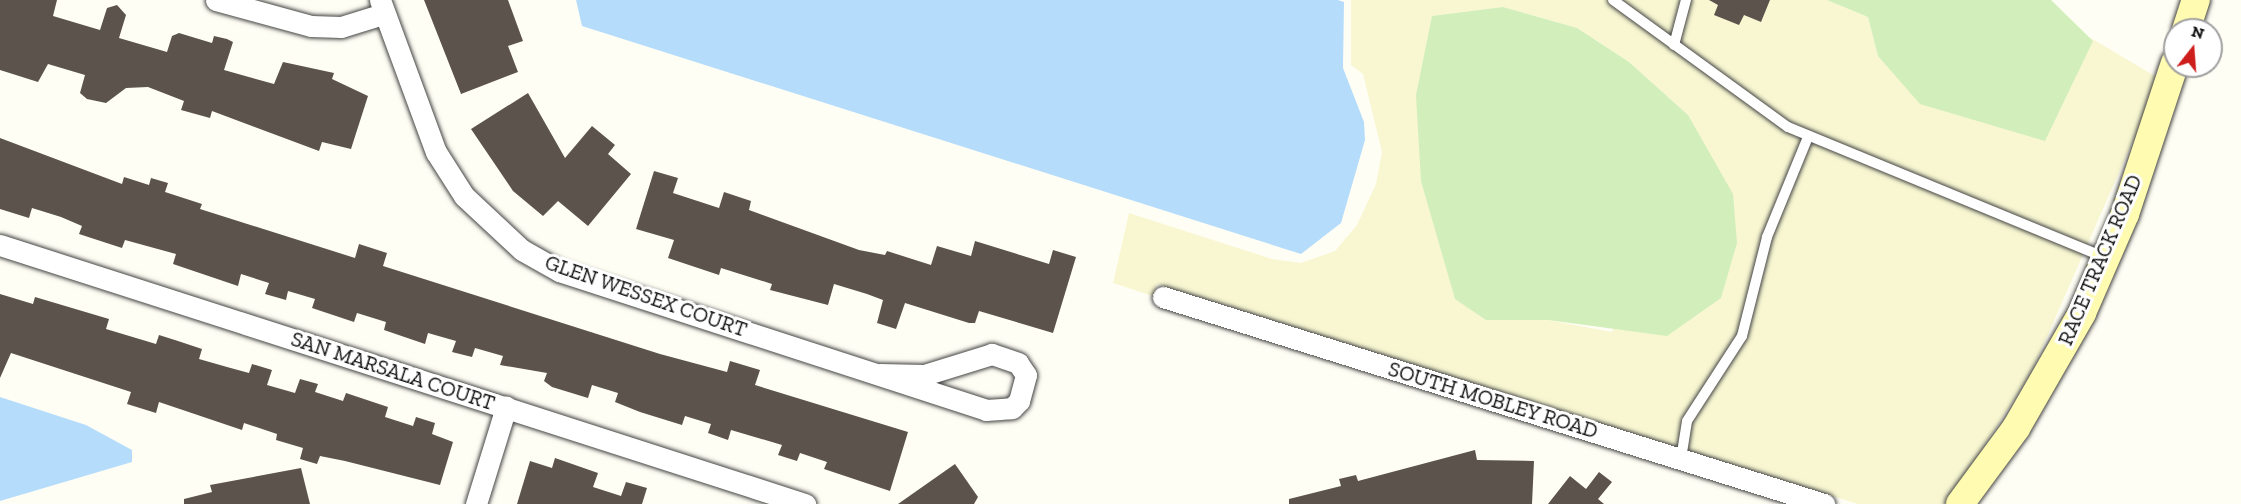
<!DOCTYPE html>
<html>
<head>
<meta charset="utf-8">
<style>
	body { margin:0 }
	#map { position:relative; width:2241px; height:504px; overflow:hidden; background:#fffef5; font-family:"Zilla Slab",serif }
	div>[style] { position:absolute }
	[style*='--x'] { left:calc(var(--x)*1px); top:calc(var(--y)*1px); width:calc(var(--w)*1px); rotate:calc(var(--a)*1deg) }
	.farmland>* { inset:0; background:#f8f7d2 }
	.green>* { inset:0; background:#d2eeba }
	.water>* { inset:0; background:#b5ddfb }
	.building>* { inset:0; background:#5b534c }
	.roads { filter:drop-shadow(0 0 2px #444) drop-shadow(0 0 2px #444) }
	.service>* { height:10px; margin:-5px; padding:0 5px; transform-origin:5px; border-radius:5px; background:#fff }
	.minor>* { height:21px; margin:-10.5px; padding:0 10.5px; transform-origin:10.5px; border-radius:10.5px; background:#fff }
	.secondary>* { height:28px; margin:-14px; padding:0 14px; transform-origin:14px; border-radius:14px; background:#fffbb0 }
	span { translate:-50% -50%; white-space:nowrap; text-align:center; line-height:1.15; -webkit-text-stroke:6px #fff; paint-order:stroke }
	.street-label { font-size:21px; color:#111 }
	.north { position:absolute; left:2163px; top:18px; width:60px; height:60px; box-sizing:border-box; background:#fff; border:2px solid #a0a0a0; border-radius:50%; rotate:17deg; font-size:16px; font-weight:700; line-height:24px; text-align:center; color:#111 }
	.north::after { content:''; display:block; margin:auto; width:21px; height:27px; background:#ce1e1c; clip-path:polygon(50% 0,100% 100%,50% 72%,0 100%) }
</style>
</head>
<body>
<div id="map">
	<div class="farmland">
		<i style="clip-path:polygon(evenodd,1351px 0,1827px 0,1868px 17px,1878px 56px,2093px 41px,2089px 37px,2160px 79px,2031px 373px,1947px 504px,1858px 504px,1157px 284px,1153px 296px,1113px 283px,1129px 213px,1272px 259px,1301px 263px,1335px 251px,1357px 225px,1376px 184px,1382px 152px,1363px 74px,1351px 65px,1351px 0,1503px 7px,1577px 28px,1629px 62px,1688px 115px,1612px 332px,1548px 320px,1486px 320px,1455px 298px,1416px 95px,1433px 16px,1503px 7px)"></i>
	</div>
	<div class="green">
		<i style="clip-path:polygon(1827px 0,2051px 0,2093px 41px,2045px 141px,1920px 104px,1878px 56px,1868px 17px)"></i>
		<i style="clip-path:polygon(1503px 7px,1577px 28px,1629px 62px,1688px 115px,1733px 194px,1737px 243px,1721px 298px,1667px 336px,1548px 320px,1486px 320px,1455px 299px,1421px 181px,1416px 95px,1432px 16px)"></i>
	</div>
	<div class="water">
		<i style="clip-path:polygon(576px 0,1338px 0,1344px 2px,1343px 68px,1364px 122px,1365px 140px,1341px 223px,1301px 254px,582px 26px)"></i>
		<i style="clip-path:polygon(0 397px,86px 425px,132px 450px,132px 462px,0 501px)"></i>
	</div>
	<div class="building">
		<i style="clip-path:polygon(0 0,57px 0,53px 16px,100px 30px,107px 8px,117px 5px,126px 15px,119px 38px,167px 52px,172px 36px,179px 33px,212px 43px,214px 36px,227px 39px,233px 42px,224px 70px,274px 84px,283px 62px,334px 73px,332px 79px,368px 96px,351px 149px,322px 142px,319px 151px,212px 111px,210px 118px,181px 110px,184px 101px,148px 87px,126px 88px,106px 103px,87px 99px,80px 93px,85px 75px,48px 64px,38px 82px,0 70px)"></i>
		<i style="clip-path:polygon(424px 0,508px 0,523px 41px,508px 46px,518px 72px,461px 94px)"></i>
		<i style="clip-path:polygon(1709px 0,1770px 0,1761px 22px,1744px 15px,1739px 25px,1714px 15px,1718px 5px)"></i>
		<i style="clip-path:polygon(528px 93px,565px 158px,592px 126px,615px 145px,608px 154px,631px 174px,588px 226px,558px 201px,543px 216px,513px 191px,471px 129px)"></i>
		<i style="clip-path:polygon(0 138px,122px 184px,124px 177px,149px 185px,151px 178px,168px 183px,165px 192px,202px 204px,200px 209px,355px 258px,359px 244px,387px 253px,383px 266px,660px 354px,727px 372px,730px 361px,760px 370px,755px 385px,908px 432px,890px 491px,824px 469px,827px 462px,800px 453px,797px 461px,778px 455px,782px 445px,731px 430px,728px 440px,708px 433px,711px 424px,685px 416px,682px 425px,640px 412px,615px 402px,618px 393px,592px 385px,588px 398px,552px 387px,544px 381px,547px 373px,500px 365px,503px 356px,475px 348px,472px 357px,452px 352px,456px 341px,428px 333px,425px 344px,384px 330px,386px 322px,357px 313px,354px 322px,312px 308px,315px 299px,288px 291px,286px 300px,265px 294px,269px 283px,241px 274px,238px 286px,173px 264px,176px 254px,125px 240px,122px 248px,79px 234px,82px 226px,61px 217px,32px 208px,29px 218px,0 209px)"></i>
		<i style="clip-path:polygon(654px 171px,678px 178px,673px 193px,719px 208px,724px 192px,751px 201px,749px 210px,859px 250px,885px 255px,887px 251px,931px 265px,937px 246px,971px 256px,975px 241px,1049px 264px,1053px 250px,1076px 257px,1053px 333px,979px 311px,975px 323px,969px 323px,905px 303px,896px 329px,877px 323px,883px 300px,867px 294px,834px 284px,828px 305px,770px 290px,772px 284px,721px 268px,719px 275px,668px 258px,674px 240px,636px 229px)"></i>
		<i style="clip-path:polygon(0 294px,33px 304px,35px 297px,109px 319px,106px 329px,156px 344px,159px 335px,178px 341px,202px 349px,199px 359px,227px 367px,249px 373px,252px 364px,272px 370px,267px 385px,295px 393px,300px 379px,318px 384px,315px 392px,343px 401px,346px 393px,388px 407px,385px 417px,413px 426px,416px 417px,435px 423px,432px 434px,453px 442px,440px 485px,345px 461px,320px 456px,317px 464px,300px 459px,303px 448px,276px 440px,277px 434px,244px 423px,242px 430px,159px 402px,156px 413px,127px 404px,131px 392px,11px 353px,0 378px)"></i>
		<i style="clip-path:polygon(1475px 450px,1477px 460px,1534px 461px,1532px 504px,1289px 504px,1289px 499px,1341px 486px,1339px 479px,1356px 475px,1358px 481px)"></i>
		<i style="clip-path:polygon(555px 458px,598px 473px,593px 487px,621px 496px,626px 482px,647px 488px,642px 504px,517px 504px,530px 461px,552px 468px)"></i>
		<i style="clip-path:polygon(955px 464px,978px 497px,974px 504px,898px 504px)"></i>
		<i style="clip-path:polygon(301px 468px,310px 504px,184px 504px,184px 499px,212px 492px,210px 485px)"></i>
		<i style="clip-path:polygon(1599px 472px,1612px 482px,1598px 499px,1604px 504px,1548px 504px,1570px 476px,1586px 489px)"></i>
	</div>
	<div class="roads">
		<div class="service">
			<i style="--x:1613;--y:0;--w:216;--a:36"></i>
			<i style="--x:1788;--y:127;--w:344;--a:22.4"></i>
			<i style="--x:1674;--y:45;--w:47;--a:-75.1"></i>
			<i style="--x:1681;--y:459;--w:38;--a:-81"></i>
			<i style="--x:1687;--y:421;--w:101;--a:-57.1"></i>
			<i style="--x:1742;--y:336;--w:102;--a:-75.8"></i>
			<i style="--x:1767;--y:237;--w:108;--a:-67.7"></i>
		</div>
		<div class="minor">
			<i style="--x:216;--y:0;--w:98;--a:15.3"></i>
			<i style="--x:311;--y:26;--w:30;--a:2"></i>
			<i style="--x:341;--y:27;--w:44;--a:-17.2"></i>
			<i style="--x:380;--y:0;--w:162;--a:69.8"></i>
			<i style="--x:436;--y:152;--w:52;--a:57.5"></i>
			<i style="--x:464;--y:196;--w:79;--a:43"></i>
			<i style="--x:522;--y:250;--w:43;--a:29.6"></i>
			<i style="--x:559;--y:271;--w:449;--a:18"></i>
			<i style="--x:986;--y:410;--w:26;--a:-4"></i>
			<i style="--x:1012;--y:408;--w:10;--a:-45"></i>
			<i style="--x:1019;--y:401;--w:27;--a:-75"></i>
			<i style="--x:1026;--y:375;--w:14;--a:-124"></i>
			<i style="--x:1018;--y:363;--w:28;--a:-161"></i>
			<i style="--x:992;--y:354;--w:71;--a:162.8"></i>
			<i style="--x:924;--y:375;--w:44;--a:-178.7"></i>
			<i style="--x:0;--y:245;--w:846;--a:17.84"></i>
			<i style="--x:1163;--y:297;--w:693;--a:17.39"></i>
			<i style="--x:476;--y:504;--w:102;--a:-72.8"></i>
		</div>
		<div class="secondary">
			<i style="--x:2186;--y:30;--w:32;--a:-72"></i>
			<i style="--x:1960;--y:504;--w:94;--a:-53.6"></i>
			<i style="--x:2016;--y:428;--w:133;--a:-60.1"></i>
			<i style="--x:2082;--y:313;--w:108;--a:-66.5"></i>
			<i style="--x:2125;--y:214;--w:159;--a:-71.7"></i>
		</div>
	</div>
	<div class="street-label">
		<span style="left:2100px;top:260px;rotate:-67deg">RACE TRACK ROAD</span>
		<span style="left:646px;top:296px;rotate:19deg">GLEN WESSEX COURT</span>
		<span style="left:393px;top:371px;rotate:18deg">SAN MARSALA COURT</span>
		<span style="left:1493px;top:400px;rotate:17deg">SOUTH MOBLEY ROAD</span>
	</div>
	<div class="north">N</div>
</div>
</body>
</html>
